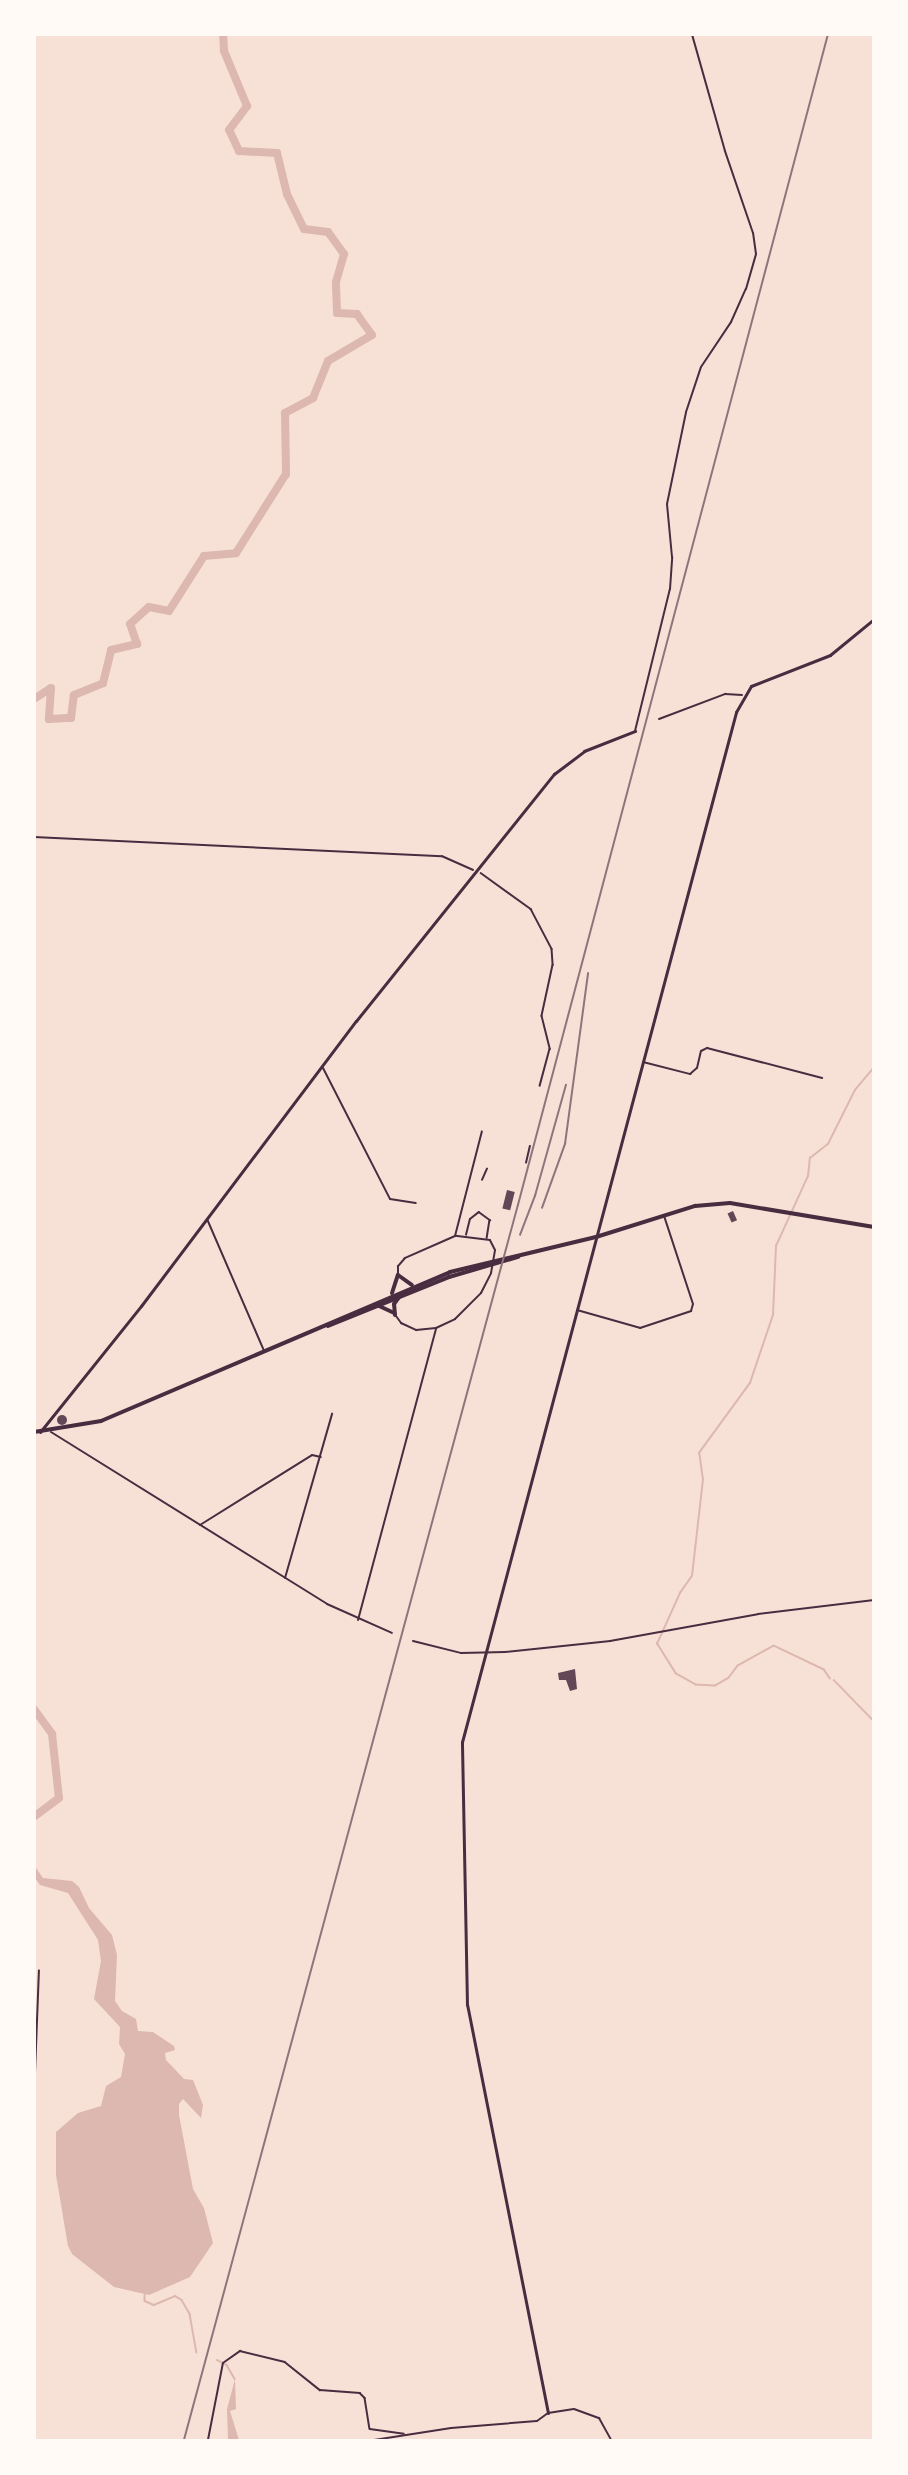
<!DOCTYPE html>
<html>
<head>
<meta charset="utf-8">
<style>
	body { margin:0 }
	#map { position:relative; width:908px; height:2475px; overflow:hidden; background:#f7e1d7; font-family:Rubik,sans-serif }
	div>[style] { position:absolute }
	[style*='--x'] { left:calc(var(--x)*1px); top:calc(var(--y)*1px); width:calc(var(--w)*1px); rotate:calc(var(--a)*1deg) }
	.water>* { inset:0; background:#dcb8b0 }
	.stream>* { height:1.5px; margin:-0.75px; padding:0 0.75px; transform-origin:0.75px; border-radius:0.75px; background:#dcb8b0 }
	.river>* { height:8px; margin:-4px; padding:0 4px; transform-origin:4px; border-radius:4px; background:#dcb8b0 }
	.building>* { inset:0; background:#644757; transform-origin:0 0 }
	.round { border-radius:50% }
	.path>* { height:1.5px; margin:-0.75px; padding:0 0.75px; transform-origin:0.75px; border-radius:0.75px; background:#4a2c40 }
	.service>* { height:1.5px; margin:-0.75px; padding:0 0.75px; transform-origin:0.75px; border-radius:0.75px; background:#4a2c40 }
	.minor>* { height:2px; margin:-1px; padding:0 1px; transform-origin:1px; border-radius:1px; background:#4a2c40 }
	.tertiary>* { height:3px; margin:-1.5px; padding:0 1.5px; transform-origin:1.5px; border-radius:1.5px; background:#4a2c40 }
	.primary>* { height:4px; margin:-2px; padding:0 2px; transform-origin:2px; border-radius:2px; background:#4a2c40 }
	.rail>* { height:1.5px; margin:-0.75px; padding:0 0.75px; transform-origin:0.75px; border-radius:0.75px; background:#8f747c }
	span { translate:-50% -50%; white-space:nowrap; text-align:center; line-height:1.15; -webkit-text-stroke:5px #fffaf5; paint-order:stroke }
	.frame { position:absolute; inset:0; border:36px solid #fffaf5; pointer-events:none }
</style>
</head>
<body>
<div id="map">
	<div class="water">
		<i style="clip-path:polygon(34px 1865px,43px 1878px,72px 1881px,79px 1887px,89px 1908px,112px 1935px,117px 1955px,115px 2001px,122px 2011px,136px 2019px,138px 2031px,153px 2032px,174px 2046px,175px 2050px,165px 2053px,166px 2060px,184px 2079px,193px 2080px,203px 2105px,201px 2118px,183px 2099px,179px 2104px,179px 2115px,193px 2189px,204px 2208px,213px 2243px,190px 2277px,149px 2295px,114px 2287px,72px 2254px,68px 2246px,56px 2175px,56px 2132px,78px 2113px,101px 2106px,106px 2086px,121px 2077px,125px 2054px,119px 2044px,120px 2027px,94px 1999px,101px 1961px,98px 1940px,68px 1893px,40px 1885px,35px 1878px)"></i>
		<i style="clip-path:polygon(235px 2379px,236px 2409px,230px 2411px,239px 2440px,228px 2440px,227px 2409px)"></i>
	</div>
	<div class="stream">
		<i style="--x:830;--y:1679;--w:11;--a:-124"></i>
		<i style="--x:824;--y:1670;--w:55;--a:-154.4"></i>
		<i style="--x:774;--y:1646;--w:41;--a:150.9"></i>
		<i style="--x:738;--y:1666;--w:15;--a:127"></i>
		<i style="--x:729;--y:1678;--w:16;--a:150"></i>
		<i style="--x:715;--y:1686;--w:19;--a:-177"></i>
		<i style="--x:696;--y:1685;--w:23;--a:-151"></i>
		<i style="--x:676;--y:1674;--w:36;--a:-122"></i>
		<i style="--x:657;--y:1644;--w:56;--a:-65.7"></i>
		<i style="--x:680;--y:1593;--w:21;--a:-55"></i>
		<i style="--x:692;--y:1576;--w:97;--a:-83.5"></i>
		<i style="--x:703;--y:1480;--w:27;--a:-98"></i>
		<i style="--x:699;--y:1453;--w:87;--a:-53.9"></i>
		<i style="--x:750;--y:1383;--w:72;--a:-71.3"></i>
		<i style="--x:773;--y:1315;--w:69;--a:-87.5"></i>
		<i style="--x:776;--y:1246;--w:77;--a:-65.4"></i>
		<i style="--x:808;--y:1176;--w:18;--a:-84"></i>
		<i style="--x:810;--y:1158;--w:23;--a:-38"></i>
		<i style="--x:828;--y:1144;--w:60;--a:-63.4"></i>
		<i style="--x:855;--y:1090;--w:30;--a:-50"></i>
		<i style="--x:834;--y:1680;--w:57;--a:45.7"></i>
		<i style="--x:145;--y:2295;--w:6;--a:90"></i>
		<i style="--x:145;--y:2301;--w:10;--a:24"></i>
		<i style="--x:154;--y:2305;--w:23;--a:-23"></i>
		<i style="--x:175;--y:2296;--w:8;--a:30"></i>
		<i style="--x:182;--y:2300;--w:16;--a:60"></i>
		<i style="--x:190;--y:2314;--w:39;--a:80"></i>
		<i style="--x:217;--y:2360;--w:11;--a:27"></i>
		<i style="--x:227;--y:2365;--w:16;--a:60"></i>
	</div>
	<div class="river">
		<i style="--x:34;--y:699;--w:20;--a:-33"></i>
		<i style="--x:51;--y:688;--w:31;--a:94"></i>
		<i style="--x:49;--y:719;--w:22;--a:-3"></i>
		<i style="--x:71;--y:718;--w:23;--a:-83"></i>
		<i style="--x:74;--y:695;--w:31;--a:-22"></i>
		<i style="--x:103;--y:683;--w:34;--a:-76"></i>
		<i style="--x:111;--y:650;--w:27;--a:-13"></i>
		<i style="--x:137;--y:644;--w:21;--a:-109"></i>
		<i style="--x:130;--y:624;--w:25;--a:-42"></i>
		<i style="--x:149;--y:607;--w:20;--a:11"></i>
		<i style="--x:169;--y:611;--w:65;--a:-57.5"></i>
		<i style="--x:204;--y:556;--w:32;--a:-5"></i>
		<i style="--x:236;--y:553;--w:93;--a:-57.7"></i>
		<i style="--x:286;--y:474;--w:61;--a:-90.9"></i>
		<i style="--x:285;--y:413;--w:32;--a:-28"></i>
		<i style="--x:313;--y:398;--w:40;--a:-68"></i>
		<i style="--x:328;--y:361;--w:51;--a:-30.6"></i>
		<i style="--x:372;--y:335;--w:26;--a:-126"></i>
		<i style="--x:357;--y:314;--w:20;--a:-177"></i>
		<i style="--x:337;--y:313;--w:31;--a:-92"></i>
		<i style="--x:336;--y:282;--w:29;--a:-74"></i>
		<i style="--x:344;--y:254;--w:27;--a:-126"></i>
		<i style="--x:328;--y:232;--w:24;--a:-173"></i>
		<i style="--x:304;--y:229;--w:39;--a:-116"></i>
		<i style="--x:287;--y:194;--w:42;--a:-103.7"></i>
		<i style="--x:277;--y:153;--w:38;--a:-177"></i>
		<i style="--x:239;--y:151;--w:23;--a:-115"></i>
		<i style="--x:229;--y:130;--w:30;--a:-53"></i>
		<i style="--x:247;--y:106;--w:60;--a:-112.7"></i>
		<i style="--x:224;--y:51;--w:17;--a:-93"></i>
		<i style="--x:34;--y:1709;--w:31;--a:54"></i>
		<i style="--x:52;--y:1734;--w:64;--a:83.8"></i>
		<i style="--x:59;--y:1798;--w:31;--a:143"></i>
	</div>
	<div class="building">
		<i style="left:507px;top:1190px;width:8px;height:19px;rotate:14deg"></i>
		<i style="left:733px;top:1211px;width:10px;height:6px;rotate:66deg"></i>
		<i class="round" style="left:57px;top:1415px;width:10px;height:10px"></i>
		<i style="clip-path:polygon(575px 1669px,577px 1689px,570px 1691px,566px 1680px,559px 1680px,558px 1673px)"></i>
	</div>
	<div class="path">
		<i style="--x:34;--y:837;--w:408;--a:2.7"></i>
		<i style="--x:442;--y:856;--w:34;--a:24"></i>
		<i style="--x:481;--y:873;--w:62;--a:35.8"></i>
		<i style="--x:531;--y:909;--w:45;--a:62.3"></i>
		<i style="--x:552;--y:949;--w:16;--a:86"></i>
		<i style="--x:553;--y:965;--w:52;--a:102.2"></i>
		<i style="--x:542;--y:1016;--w:34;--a:76"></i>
		<i style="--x:550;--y:1049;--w:38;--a:105"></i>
		<i style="--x:526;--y:1163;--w:17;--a:-77"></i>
		<i style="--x:34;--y:2099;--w:128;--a:-87.8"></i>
	</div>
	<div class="service">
		<i style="--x:482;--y:1180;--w:12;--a:-66"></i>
		<i style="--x:466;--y:1235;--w:16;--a:-76"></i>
		<i style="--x:470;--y:1219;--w:11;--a:-38"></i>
		<i style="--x:479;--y:1212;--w:14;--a:36"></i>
		<i style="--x:490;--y:1220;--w:18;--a:99"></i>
		<i style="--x:208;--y:2440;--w:78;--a:-79"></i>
		<i style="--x:223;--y:2363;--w:21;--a:-35"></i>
		<i style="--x:240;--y:2351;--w:46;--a:13.7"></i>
		<i style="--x:285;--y:2362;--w:45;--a:38.7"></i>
		<i style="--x:320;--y:2390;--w:40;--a:4.3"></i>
		<i style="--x:360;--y:2393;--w:7;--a:45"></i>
		<i style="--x:365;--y:2398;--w:31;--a:81"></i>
		<i style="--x:370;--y:2429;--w:34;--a:8"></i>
	</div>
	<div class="minor">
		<i style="--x:659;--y:719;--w:71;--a:-20.7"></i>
		<i style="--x:725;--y:694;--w:17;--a:3"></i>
		<i style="--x:635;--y:731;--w:146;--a:-76.2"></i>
		<i style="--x:670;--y:589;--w:32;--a:-86"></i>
		<i style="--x:672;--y:557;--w:53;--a:-95.4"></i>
		<i style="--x:667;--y:504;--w:94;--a:-78.3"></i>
		<i style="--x:686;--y:412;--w:47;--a:-71.6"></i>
		<i style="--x:701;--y:367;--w:54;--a:-56.3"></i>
		<i style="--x:731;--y:322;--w:36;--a:-66"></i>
		<i style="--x:746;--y:289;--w:36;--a:-74"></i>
		<i style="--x:756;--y:254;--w:21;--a:-98"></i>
		<i style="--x:753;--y:233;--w:87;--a:-108.9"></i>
		<i style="--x:725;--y:151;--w:122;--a:-105.8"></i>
		<i style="--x:643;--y:1062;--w:49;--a:14.3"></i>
		<i style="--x:690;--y:1074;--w:9;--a:-41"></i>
		<i style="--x:697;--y:1068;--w:17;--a:-77"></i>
		<i style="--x:701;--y:1051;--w:7;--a:-27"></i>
		<i style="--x:707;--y:1048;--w:119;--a:14.6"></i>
		<i style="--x:323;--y:1068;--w:147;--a:62.9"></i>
		<i style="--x:390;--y:1199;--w:26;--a:9"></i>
		<i style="--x:207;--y:1219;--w:144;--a:66.6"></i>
		<i style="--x:455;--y:1236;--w:108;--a:-75.6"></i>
		<i style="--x:577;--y:1310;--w:66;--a:15.9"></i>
		<i style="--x:640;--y:1328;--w:54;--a:-18.4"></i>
		<i style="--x:691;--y:1311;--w:7;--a:-74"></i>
		<i style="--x:693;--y:1304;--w:93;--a:-108.2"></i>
		<i style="--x:396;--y:1316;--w:9;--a:54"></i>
		<i style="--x:401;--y:1323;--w:17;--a:25"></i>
		<i style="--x:416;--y:1330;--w:20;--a:-6"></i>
		<i style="--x:436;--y:1328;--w:21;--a:-25"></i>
		<i style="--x:455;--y:1319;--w:37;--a:-45"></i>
		<i style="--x:481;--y:1293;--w:22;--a:-63"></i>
		<i style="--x:491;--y:1273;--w:23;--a:-80"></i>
		<i style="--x:495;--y:1250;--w:11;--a:-117"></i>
		<i style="--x:490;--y:1240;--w:35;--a:-173"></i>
		<i style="--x:455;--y:1236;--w:55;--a:156.3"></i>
		<i style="--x:405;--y:1258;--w:11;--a:131"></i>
		<i style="--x:398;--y:1266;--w:9;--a:90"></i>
		<i style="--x:51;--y:1432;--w:325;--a:31.9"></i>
		<i style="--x:327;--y:1604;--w:71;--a:24"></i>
		<i style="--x:200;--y:1525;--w:132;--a:-32"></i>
		<i style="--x:312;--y:1455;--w:9;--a:13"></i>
		<i style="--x:285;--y:1578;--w:171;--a:-74"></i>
		<i style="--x:358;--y:1620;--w:302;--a:-75"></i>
		<i style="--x:413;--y:1641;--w:49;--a:14"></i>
		<i style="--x:461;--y:1653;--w:44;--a:-1.3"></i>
		<i style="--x:505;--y:1652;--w:106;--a:-6"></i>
		<i style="--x:610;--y:1641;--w:150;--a:-10.3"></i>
		<i style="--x:758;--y:1614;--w:117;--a:-6.9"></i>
		<i style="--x:873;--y:2241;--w:1;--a:0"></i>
		<i style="--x:374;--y:2440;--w:78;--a:-8.9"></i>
		<i style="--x:451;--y:2428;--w:86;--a:-4.7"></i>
		<i style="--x:537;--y:2421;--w:14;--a:-36"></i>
		<i style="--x:548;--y:2413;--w:26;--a:-9"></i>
		<i style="--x:574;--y:2409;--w:27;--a:20"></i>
		<i style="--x:599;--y:2418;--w:25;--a:61"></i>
	</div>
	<div class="tertiary">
		<i style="--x:40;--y:1432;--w:161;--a:-51.3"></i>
		<i style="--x:141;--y:1306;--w:357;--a:-53"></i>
		<i style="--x:356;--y:1021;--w:317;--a:-51.3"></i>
		<i style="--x:554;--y:774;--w:38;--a:-37"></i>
		<i style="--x:584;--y:751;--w:55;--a:-21.4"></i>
		<i style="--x:548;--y:2413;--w:416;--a:-101.2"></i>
		<i style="--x:467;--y:2005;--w:263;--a:-91.1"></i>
		<i style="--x:462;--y:1742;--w:1066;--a:-75.1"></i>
		<i style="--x:736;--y:712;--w:30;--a:-60"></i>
		<i style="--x:751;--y:686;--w:85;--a:-21.4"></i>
		<i style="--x:830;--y:655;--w:57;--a:-39.3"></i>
	</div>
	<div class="primary">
		<i style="--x:398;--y:1275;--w:17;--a:36"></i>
		<i style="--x:392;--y:1293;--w:19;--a:-72"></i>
		<i style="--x:377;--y:1305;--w:19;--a:25"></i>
		<i style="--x:395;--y:1315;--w:11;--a:-95"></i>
		<i style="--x:394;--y:1304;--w:9;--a:-54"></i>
		<i style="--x:328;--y:1326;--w:131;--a:-22"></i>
		<i style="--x:449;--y:1277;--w:72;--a:-16.2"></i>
		<i style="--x:34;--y:1432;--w:68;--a:-9.3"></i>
		<i style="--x:101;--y:1421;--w:379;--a:-23.1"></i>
		<i style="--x:450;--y:1272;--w:150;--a:-13.5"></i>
		<i style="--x:596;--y:1237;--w:104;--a:-17.4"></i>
		<i style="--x:695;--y:1206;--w:35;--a:-5"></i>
		<i style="--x:730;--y:1203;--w:146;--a:9.5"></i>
	</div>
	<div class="rail">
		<i style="--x:542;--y:1208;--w:68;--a:-70.2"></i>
		<i style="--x:565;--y:1144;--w:172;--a:-82.3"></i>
		<i style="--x:520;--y:1235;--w:42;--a:-69"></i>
		<i style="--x:535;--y:1196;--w:115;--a:-74.4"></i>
		<i style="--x:184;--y:2440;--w:1279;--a:-74.87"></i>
		<i style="--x:518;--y:1205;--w:1211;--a:-75.17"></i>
	</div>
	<div class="frame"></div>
</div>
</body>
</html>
